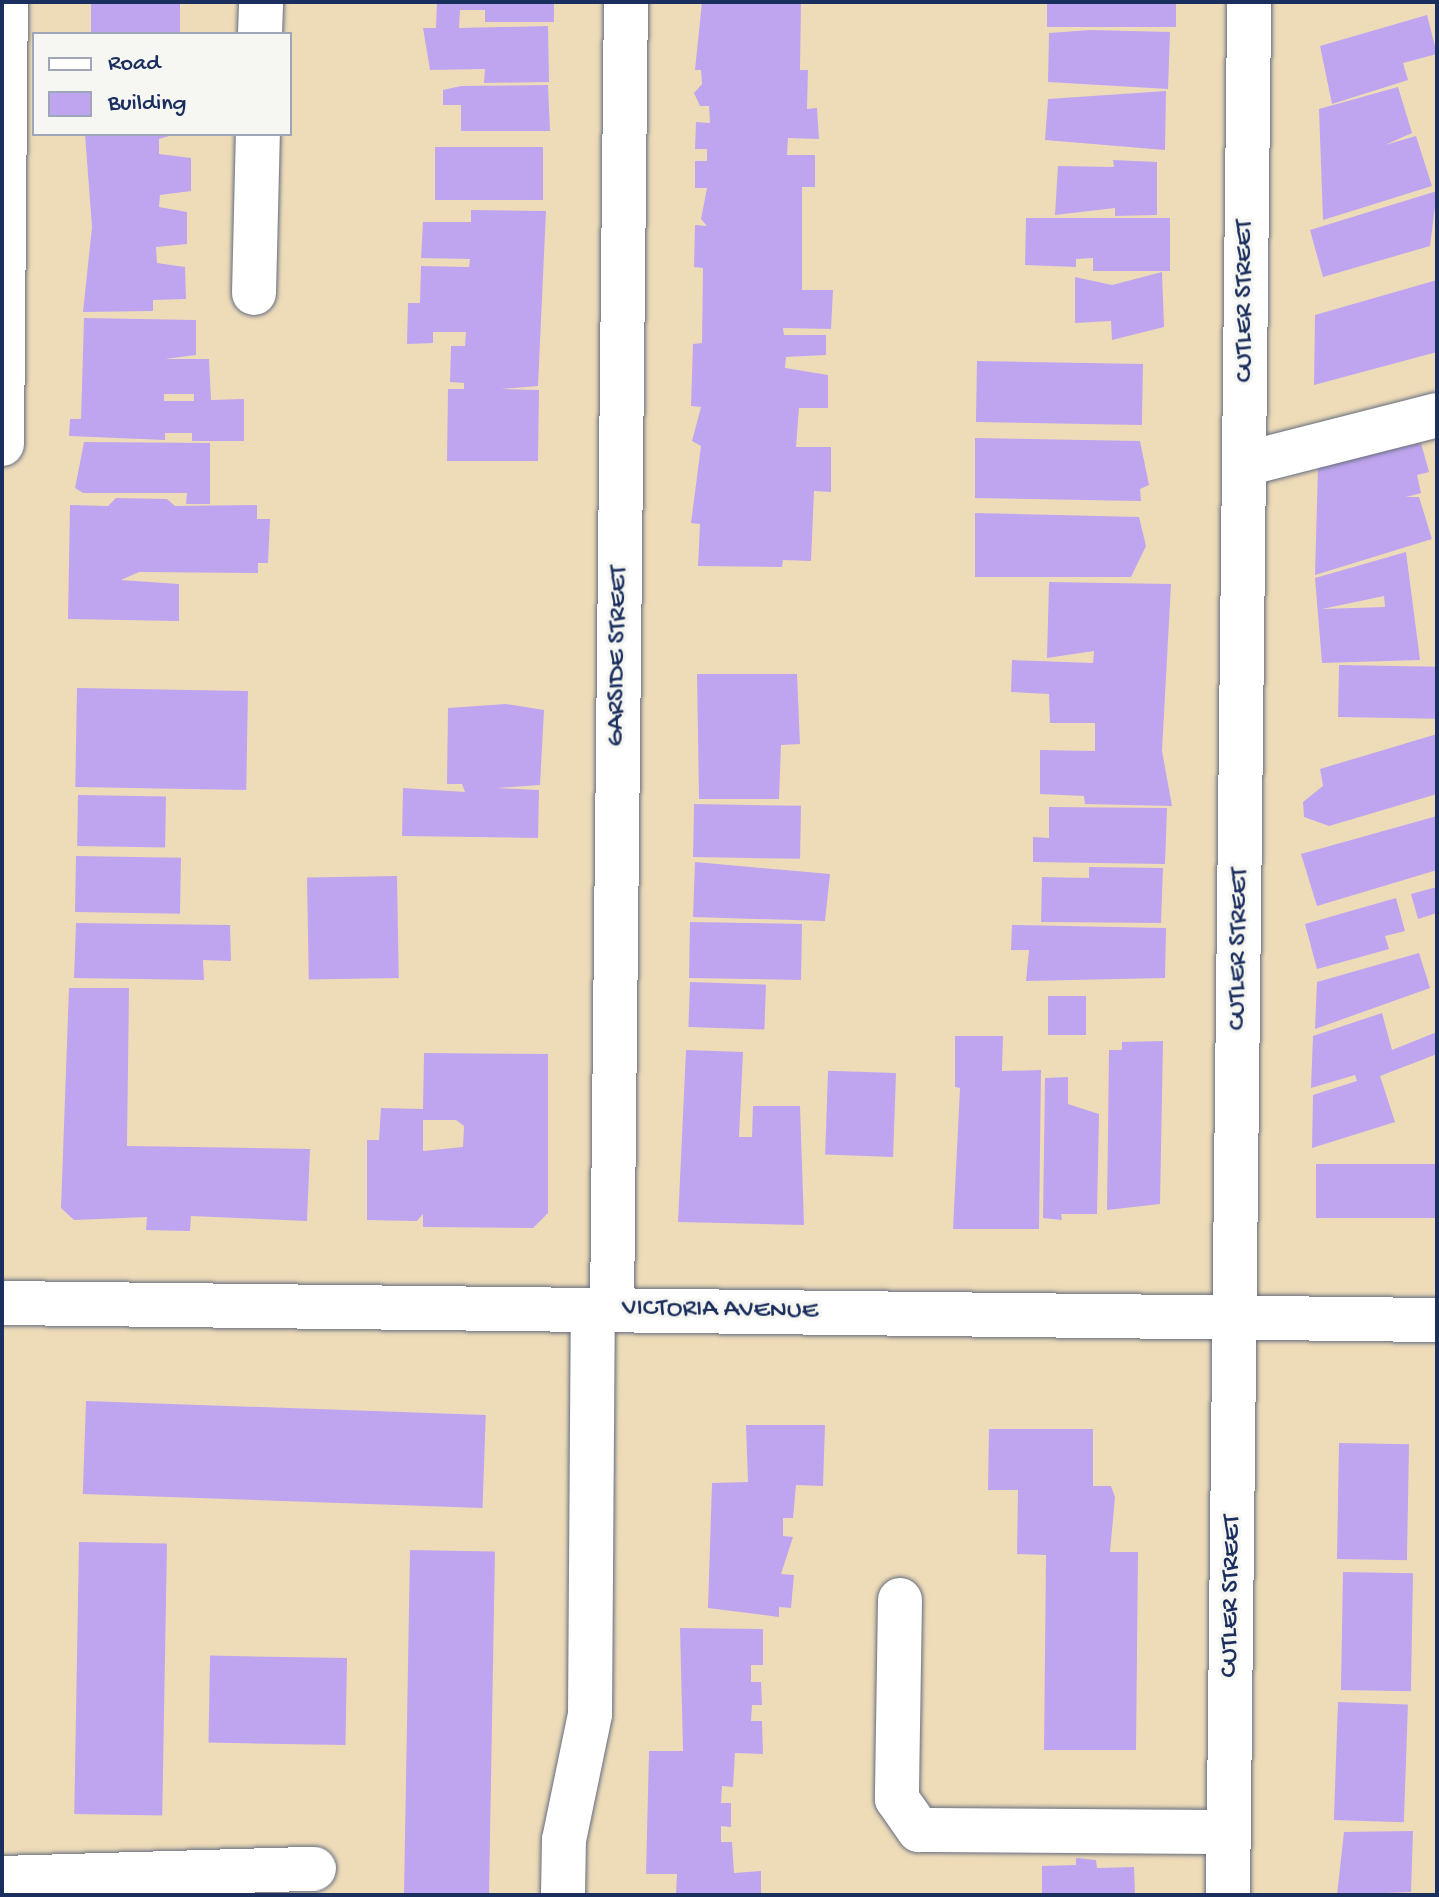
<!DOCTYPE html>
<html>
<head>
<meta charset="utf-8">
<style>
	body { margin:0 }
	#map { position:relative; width:1439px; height:1897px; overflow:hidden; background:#eedcb9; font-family:"Gochi Hand",sans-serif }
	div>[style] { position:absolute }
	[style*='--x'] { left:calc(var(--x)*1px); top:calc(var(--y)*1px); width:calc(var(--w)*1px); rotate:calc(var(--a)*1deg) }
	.building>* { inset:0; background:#bfa5ef; transform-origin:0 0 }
	.roads { filter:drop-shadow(0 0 2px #656c7e) drop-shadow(0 0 2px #656c7e) }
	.minor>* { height:44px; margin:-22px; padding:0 22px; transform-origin:22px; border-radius:22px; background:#fff }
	span { translate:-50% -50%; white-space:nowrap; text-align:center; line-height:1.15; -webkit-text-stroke:7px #f6f6f2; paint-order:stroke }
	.street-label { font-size:26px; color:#1b2f5e }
	.frame { position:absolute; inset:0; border:4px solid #1b2f5e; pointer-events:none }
	.legend { position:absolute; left:32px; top:32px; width:260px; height:104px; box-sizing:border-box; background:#f6f6f2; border:2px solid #9ea6b7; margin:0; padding:10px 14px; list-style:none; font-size:24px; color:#1b2f5e }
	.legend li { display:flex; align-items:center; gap:16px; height:40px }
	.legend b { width:40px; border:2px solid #9ea6b7 }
</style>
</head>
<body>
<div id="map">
	<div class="building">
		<i style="left:91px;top:2px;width:89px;height:32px"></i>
		<i style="clip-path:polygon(437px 2px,554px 2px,554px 22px,485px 22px,485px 10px,460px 10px,459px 28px,548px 26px,549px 82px,484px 83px,485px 69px,430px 70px,423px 28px,436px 28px)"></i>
		<i style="clip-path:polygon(702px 2px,801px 2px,800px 70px,808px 70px,807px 109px,817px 108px,819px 139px,788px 138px,787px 155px,815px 155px,815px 187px,802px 187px,802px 290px,833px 290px,831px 329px,783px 328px,784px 335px,826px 335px,826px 355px,786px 357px,785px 368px,828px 375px,828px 408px,799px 408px,796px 447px,831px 447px,831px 492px,814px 491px,811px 561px,783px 560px,782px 567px,698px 566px,700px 524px,691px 523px,701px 446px,692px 441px,701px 407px,691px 406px,693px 344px,702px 343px,703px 268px,694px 267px,695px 225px,707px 226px,701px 219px,707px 188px,695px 188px,695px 161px,707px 161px,707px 149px,695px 149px,696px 122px,710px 123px,709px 106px,700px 106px,694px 93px,702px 84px,701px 70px,695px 70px)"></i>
		<i style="left:1047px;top:2px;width:129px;height:25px"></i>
		<i style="clip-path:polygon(1427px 15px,1437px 54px,1403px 63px,1408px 80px,1332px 104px,1320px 46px)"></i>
		<i style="clip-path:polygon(1090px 30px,1170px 32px,1168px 89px,1048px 82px,1049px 33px)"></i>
		<i style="clip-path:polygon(548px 85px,550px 131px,461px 131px,461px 105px,443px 105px,443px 90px,461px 86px)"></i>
		<i style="clip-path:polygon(1398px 87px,1412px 133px,1385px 145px,1416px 136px,1432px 186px,1323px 220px,1319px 109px)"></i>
		<i style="clip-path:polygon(1166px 91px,1165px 150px,1045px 140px,1048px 99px)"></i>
		<i style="clip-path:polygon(85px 134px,176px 134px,159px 139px,159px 154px,191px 158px,191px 191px,160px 195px,159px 207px,187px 212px,187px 244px,156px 247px,157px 263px,185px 267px,186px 299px,153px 300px,153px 311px,83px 312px,92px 227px)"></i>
		<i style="left:435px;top:147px;width:108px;height:53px"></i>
		<i style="clip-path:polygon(1113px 160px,1157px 162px,1157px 215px,1115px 216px,1115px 208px,1055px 215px,1058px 166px,1114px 167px)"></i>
		<i style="clip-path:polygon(1437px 191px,1430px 246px,1323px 277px,1310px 230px)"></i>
		<i style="clip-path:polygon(471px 210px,546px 211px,538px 386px,501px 389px,539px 390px,538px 461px,447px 461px,448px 389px,464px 389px,464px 383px,450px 382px,451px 346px,465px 346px,466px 332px,433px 332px,433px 343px,407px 344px,408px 303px,420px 303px,421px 266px,469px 267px,470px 259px,421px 258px,423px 222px,471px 222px)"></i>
		<i style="clip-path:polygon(1026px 218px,1170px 218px,1170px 271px,1093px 271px,1093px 258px,1076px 259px,1076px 267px,1025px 265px)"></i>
		<i style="clip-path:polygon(1162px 272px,1164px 327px,1112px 340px,1111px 321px,1075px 323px,1075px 277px,1112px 285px)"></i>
		<i style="clip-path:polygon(1437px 280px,1437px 352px,1314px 385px,1315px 315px)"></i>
		<i style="clip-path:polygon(evenodd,84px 318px,196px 320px,196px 355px,165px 359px,209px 359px,211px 400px,244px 399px,244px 441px,192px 441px,192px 433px,165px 433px,165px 440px,69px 436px,70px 419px,81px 419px,84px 318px,164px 394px,194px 394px,194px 401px,164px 401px,164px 394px)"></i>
		<i style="left:977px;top:361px;width:166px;height:61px;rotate:1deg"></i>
		<i style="clip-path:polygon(975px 438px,1140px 441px,1149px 485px,1140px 489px,1141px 501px,975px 498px)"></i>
		<i style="clip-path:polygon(84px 442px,210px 443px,210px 504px,186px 504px,187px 493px,83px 493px,75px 488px)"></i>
		<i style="clip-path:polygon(1421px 443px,1429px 472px,1417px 475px,1421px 493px,1406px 497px,1419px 497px,1432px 539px,1315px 575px,1318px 466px)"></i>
		<i style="clip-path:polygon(116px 498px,167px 499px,175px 506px,257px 505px,257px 519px,270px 519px,268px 563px,258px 563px,258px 573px,139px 572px,121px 580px,179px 584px,179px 621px,68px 619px,70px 505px,108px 506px)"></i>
		<i style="clip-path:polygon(975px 513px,1139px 517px,1146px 546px,1131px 577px,975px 577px)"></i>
		<i style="clip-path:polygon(evenodd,1406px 552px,1420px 660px,1322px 663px,1315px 578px,1406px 552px,1384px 596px,1385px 607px,1322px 609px,1384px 596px)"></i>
		<i style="clip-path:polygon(1049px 582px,1171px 584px,1162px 751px,1172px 806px,1085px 804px,1084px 796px,1040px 794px,1040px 750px,1095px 751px,1095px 723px,1050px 723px,1049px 694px,1011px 692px,1012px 660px,1093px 663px,1094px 651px,1047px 658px)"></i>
		<i style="left:1339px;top:665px;width:98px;height:52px;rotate:1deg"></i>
		<i style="clip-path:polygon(697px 674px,797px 674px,800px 744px,781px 745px,779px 799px,699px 799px)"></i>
		<i style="left:77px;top:688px;width:171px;height:99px;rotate:1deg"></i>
		<i style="clip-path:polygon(506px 704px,544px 710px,540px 785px,496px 788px,539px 790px,538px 838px,402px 836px,403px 788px,465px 792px,462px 784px,447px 784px,448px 708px)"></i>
		<i style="clip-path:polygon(1437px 734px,1437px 794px,1329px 826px,1304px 817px,1303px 802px,1323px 786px,1320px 769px)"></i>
		<i style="left:78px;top:795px;width:88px;height:51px;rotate:1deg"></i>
		<i style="left:694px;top:804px;width:107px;height:53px;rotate:1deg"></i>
		<i style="clip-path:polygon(1049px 807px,1167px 808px,1165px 864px,1033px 862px,1033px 837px,1049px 838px)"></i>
		<i style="clip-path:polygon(1437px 816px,1437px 870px,1317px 906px,1301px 854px)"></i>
		<i style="left:76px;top:856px;width:105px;height:56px;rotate:1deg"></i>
		<i style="clip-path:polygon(695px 862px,830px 874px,825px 921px,693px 917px)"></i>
		<i style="clip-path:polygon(1089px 867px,1163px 868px,1161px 923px,1041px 922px,1042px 877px,1089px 878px)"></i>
		<i style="left:397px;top:876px;width:102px;height:90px;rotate:89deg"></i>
		<i style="clip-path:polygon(1437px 887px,1437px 913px,1418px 919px,1411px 894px)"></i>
		<i style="clip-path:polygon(1396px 898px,1405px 931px,1385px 936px,1389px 949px,1317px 969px,1305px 924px)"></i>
		<i style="left:690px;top:922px;width:112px;height:56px;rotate:1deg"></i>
		<i style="clip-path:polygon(76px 923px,230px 925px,231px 961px,203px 960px,204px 980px,74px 978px)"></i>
		<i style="clip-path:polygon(1012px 925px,1166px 928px,1165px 978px,1026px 981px,1029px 950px,1011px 950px)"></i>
		<i style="clip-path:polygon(1419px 953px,1430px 988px,1315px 1029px,1317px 982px)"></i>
		<i style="left:690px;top:982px;width:76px;height:45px;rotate:2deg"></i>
		<i style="clip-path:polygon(69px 988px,129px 988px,127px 1146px,310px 1149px,307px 1221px,191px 1216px,190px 1231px,146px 1230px,147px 1217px,74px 1220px,61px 1208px)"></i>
		<i style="left:1048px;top:996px;width:38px;height:39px"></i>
		<i style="clip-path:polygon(1382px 1013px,1392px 1050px,1437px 1032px,1437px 1054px,1380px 1076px,1395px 1122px,1312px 1148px,1313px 1095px,1357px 1081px,1355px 1075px,1311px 1088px,1313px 1036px)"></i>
		<i style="clip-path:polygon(955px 1036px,1003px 1036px,1002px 1071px,1041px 1070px,1039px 1229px,953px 1229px,960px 1088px,955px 1087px)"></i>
		<i style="clip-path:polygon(1163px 1041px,1160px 1204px,1107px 1210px,1109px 1050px,1122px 1050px,1122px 1042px)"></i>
		<i style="clip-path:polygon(686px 1050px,743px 1052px,739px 1137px,752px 1137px,753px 1106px,800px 1106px,804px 1225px,678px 1222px)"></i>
		<i style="clip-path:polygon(evenodd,424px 1053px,548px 1054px,548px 1213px,533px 1228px,423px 1227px,423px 1214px,417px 1221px,367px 1220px,367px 1140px,379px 1140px,381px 1108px,423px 1109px,424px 1053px,423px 1120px,456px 1120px,464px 1126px,463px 1147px,423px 1151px,423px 1120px)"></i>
		<i style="left:896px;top:1073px;width:84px;height:68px;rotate:92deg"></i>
		<i style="clip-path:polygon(1068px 1077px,1068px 1104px,1099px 1114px,1097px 1214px,1061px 1214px,1062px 1220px,1043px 1218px,1045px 1078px)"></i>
		<i style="left:1316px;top:1164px;width:121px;height:54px"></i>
		<i style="left:86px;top:1401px;width:400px;height:93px;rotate:2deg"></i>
		<i style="clip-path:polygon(746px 1425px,825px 1425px,823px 1486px,796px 1485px,793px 1518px,783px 1518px,783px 1536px,793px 1537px,781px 1574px,794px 1575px,791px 1608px,779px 1607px,779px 1617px,708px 1608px,712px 1483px,748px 1482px)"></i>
		<i style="clip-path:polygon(989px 1429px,1093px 1429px,1093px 1486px,1111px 1486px,1115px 1497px,1110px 1552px,1138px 1552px,1136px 1750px,1044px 1750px,1046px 1555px,1017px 1554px,1018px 1490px,988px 1490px)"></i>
		<i style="left:1339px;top:1443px;width:70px;height:116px;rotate:1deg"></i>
		<i style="left:79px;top:1542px;width:88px;height:272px;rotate:1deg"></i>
		<i style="left:410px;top:1550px;width:85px;height:345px;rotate:1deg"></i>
		<i style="left:1343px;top:1572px;width:70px;height:118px;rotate:1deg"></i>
		<i style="clip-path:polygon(680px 1628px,763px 1629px,763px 1665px,751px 1665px,751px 1682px,761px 1682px,762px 1705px,752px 1705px,751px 1721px,762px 1721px,763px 1754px,735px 1753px,733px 1787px,722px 1786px,721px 1803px,731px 1803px,731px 1827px,721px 1826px,721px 1842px,732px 1842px,734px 1873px,761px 1871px,761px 1895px,676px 1895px,677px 1874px,646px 1874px,649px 1751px,683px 1751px)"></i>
		<i style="left:347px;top:1658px;width:87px;height:137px;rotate:91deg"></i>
		<i style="left:1338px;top:1702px;width:70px;height:118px;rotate:2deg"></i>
		<i style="clip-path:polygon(1413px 1831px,1411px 1892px,1337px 1895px,1344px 1832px)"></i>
		<i style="clip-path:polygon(1076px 1858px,1096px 1860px,1097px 1868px,1134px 1867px,1135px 1895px,1042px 1895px,1042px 1866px,1076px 1865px)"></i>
	</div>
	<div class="roads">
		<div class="minor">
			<i style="--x:260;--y:34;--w:32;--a:-88"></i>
			<i style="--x:254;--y:293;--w:159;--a:-88.6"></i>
			<i style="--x:2;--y:444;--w:442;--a:-89.5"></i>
			<i style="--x:1245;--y:464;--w:198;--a:-14.3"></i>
			<i style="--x:2;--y:1303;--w:1435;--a:0.68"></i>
			<i style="--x:612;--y:1310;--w:1308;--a:-89.39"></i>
			<i style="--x:900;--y:1600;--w:199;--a:90.9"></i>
			<i style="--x:897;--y:1799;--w:38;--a:55"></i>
			<i style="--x:919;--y:1830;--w:309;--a:0.4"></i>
			<i style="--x:2;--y:1878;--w:312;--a:-1.7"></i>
			<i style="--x:563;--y:1895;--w:55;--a:-89"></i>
			<i style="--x:564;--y:1840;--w:129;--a:-78.3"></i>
			<i style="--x:590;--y:1714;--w:404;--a:-89.6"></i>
			<i style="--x:1228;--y:1895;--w:1893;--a:-89.36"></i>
		</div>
	</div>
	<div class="street-label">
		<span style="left:1246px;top:301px;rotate:-90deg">CUTLER STREET</span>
		<span style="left:619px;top:656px;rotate:-89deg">GARSIDE STREET</span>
		<span style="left:1240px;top:949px;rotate:-89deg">CUTLER STREET</span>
		<span style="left:720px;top:1311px;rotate:1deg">VICTORIA AVENUE</span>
		<span style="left:1232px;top:1596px;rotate:-89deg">CUTLER STREET</span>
	</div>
	<div class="frame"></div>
	<ul class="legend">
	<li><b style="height:10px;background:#fff"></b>Road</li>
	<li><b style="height:22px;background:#bfa5ef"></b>Building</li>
	</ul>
</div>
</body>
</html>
